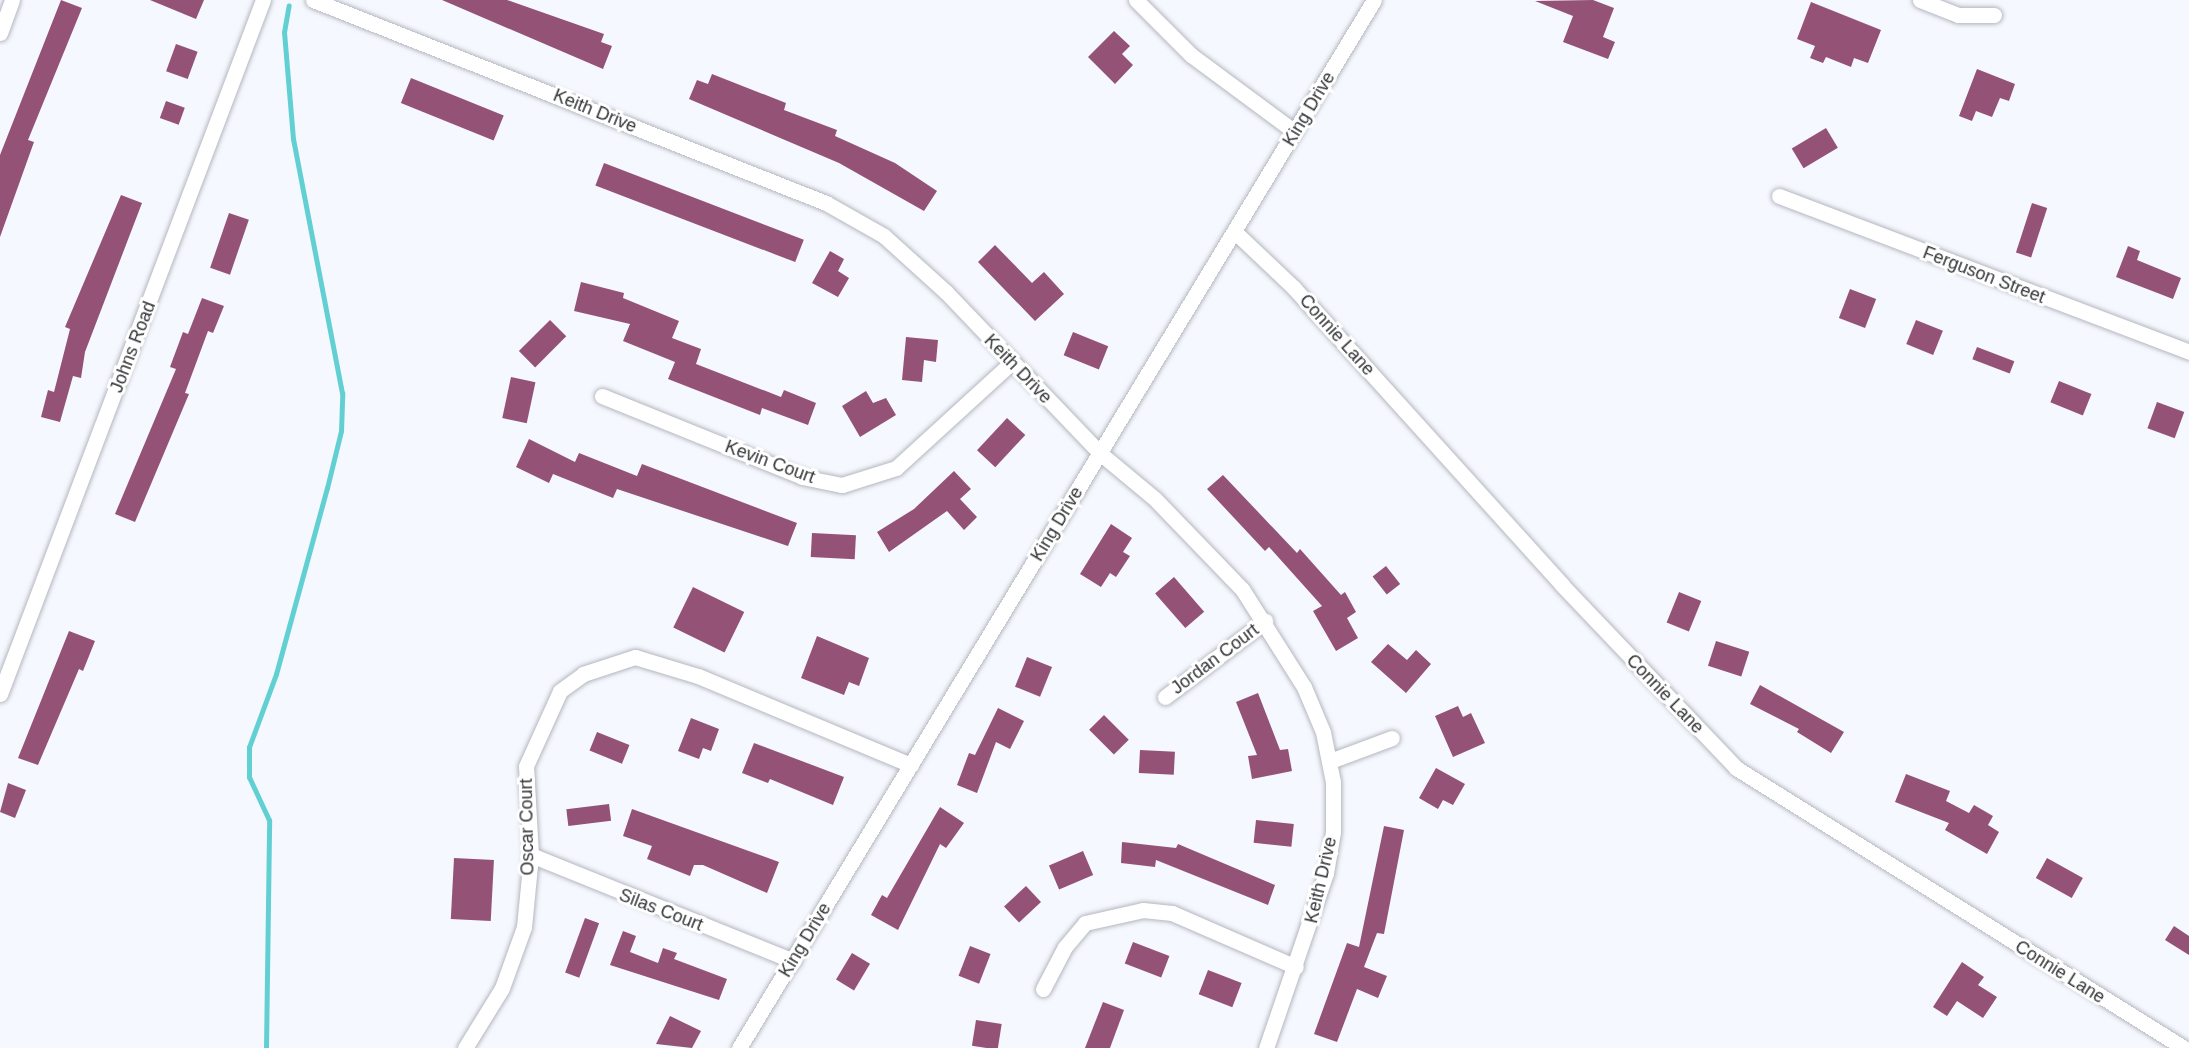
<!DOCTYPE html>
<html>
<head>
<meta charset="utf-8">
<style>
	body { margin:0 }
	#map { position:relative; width:2189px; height:1048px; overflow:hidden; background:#f5f8fe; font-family:Arial,sans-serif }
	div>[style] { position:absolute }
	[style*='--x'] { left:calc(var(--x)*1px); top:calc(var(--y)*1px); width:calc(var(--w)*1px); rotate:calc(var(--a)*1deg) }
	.stream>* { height:5px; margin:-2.5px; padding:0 2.5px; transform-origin:2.5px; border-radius:2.5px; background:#62d0d2 }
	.building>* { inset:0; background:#955277; transform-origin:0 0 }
	.roads { filter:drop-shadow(0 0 2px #b4b7be) drop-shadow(0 0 2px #b4b7be) }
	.street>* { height:15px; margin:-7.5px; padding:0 7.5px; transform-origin:7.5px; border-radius:7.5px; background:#fff }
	span { translate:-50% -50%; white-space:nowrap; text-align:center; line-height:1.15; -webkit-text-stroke:6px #fff; paint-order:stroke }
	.street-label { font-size:18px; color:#333437 }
</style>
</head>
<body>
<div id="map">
	<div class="stream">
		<i style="--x:266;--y:1048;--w:228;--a:-89.2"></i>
		<i style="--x:269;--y:820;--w:47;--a:-114.9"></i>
		<i style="--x:249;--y:777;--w:30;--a:-90"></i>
		<i style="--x:249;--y:747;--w:78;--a:-69.7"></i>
		<i style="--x:276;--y:674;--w:193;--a:-74.7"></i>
		<i style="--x:327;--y:488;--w:59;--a:-76.2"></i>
		<i style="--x:341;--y:431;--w:38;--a:-88"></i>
		<i style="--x:342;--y:393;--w:259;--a:-100.9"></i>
		<i style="--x:293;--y:139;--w:107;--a:-94.8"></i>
		<i style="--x:284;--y:32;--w:27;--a:-80"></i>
	</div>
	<div class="building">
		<i style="clip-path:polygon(61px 0,82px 8px,28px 140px,34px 142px,0 237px,0 155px)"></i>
		<i style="clip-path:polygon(150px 0,204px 0,196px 19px)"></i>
		<i style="clip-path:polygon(442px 0,507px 0,604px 34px,601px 42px,612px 46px,603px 69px)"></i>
		<i style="clip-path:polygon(1593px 0,1614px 8px,1603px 37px,1615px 42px,1608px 59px,1563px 42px,1573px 16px,1535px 1px)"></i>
		<i style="clip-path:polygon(1811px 2px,1881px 30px,1868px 63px,1854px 58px,1851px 67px,1826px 57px,1823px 63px,1810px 58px,1815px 46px,1797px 39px)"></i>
		<i style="clip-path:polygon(1114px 31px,1130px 46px,1122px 54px,1133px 65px,1115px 84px,1088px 57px)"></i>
		<i style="left:176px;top:44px;width:23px;height:29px;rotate:20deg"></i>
		<i style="clip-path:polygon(1977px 69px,2015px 84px,2009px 101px,2000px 98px,1992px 117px,1976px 111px,1972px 121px,1959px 116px)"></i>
		<i style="clip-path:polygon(712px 74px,786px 103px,784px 110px,837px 130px,835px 136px,895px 163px,937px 191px,924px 211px,839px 163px,689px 99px,697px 80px,708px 84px)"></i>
		<i style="left:411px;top:78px;width:100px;height:27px;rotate:22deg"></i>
		<i style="left:166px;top:101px;width:20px;height:18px;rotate:20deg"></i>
		<i style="left:1826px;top:128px;width:23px;height:40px;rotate:59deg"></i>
		<i style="left:604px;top:163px;width:214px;height:24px;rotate:21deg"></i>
		<i style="clip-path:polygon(121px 195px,142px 203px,85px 352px,81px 378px,73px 376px,60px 422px,41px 417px,48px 390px,54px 392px,70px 329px,65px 327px)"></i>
		<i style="left:2032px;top:203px;width:16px;height:52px;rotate:18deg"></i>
		<i style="left:229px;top:213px;width:21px;height:58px;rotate:19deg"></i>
		<i style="clip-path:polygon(995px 245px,1032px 283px,1044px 272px,1064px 294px,1035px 321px,978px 262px)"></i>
		<i style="clip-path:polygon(2128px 246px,2140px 251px,2137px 260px,2181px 278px,2173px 299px,2116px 277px)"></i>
		<i style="clip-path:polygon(830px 251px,844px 259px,838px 271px,849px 278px,838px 297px,812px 283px)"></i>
		<i style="clip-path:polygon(581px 282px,624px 293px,623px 298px,679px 321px,672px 338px,701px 349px,696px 364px,781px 397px,784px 390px,816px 403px,808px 425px,762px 408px,760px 415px,668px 379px,675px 362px,623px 341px,630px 324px,574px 311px)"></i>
		<i style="left:1850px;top:289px;width:28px;height:31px;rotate:21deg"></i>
		<i style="clip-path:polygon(202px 298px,224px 306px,213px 333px,208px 331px,185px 393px,189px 394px,135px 522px,115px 514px,176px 369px,170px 367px,183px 332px,188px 334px)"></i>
		<i style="left:550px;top:320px;width:23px;height:44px;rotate:45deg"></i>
		<i style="left:1916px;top:320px;width:29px;height:26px;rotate:22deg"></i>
		<i style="left:1073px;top:332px;width:38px;height:25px;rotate:22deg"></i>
		<i style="clip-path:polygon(906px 337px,938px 340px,936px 362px,924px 360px,922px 382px,902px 380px)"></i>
		<i style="left:1977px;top:347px;width:40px;height:13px;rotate:21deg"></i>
		<i style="left:511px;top:377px;width:25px;height:42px;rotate:12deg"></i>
		<i style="left:2059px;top:381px;width:35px;height:23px;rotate:22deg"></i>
		<i style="clip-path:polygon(866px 391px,873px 403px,886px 398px,896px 415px,860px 437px,842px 406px)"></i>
		<i style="left:2157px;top:402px;width:29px;height:28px;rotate:20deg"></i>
		<i style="left:1007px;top:418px;width:25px;height:44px;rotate:43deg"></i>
		<i style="clip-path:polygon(529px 439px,575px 462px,579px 453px,637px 476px,642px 464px,797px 523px,788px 546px,617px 489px,613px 498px,553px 474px,549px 483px,516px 467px)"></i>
		<i style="clip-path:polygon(954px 471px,971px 489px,960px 499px,977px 517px,964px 530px,947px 511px,889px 552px,877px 532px,914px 509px)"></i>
		<i style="clip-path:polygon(1223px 475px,1297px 553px,1300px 549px,1341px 595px,1345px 592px,1356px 612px,1347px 618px,1358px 638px,1336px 651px,1313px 611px,1322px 606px,1269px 547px,1265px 551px,1207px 489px)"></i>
		<i style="clip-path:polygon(1111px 524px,1132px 538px,1123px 552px,1130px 556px,1116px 577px,1110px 573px,1101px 587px,1080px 574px)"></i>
		<i style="left:812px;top:533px;width:44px;height:24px;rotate:3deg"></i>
		<i style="left:1386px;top:566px;width:23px;height:17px;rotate:52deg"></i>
		<i style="left:1174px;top:577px;width:46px;height:25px;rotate:49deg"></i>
		<i style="left:693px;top:587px;width:57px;height:45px;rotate:26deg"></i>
		<i style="left:1679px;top:592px;width:24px;height:33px;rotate:22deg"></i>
		<i style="clip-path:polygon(69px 631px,95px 641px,83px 671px,79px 669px,38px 765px,18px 758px)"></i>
		<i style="clip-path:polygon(817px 636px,869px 658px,859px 686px,849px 682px,844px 695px,801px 678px)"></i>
		<i style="left:1716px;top:641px;width:35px;height:26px;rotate:18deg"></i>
		<i style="clip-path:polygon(1388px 644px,1407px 660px,1416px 650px,1431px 664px,1406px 693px,1371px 662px)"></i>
		<i style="left:1027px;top:657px;width:27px;height:32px;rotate:22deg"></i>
		<i style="clip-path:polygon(1760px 685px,1844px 732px,1831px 753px,1797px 732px,1799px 729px,1750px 704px)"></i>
		<i style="clip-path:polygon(1258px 693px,1280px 750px,1288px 749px,1292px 771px,1252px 779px,1248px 756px,1257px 755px,1236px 702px)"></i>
		<i style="clip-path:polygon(1458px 706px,1463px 717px,1471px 713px,1485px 743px,1453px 757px,1435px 716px)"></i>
		<i style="clip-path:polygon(998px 708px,1024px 721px,1010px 749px,996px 742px,977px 793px,957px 785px,969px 753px,975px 755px)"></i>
		<i style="left:1104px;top:715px;width:35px;height:21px;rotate:45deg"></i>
		<i style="clip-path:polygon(691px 718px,719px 729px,711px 751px,703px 748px,699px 759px,678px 751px)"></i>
		<i style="left:597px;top:732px;width:35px;height:20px;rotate:22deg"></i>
		<i style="clip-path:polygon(754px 743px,844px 777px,833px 805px,770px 779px,768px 783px,742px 773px)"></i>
		<i style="left:1140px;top:750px;width:35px;height:23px;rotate:3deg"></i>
		<i style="clip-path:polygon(1436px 768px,1465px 784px,1453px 805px,1443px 800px,1438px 809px,1419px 798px)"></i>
		<i style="clip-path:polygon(1906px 774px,1950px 791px,1946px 801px,1969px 813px,1974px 805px,1993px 816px,1988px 825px,1999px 832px,1987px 854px,1945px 830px,1949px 823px,1895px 802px)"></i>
		<i style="clip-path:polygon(8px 783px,26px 790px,15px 818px,0 812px)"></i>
		<i style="left:609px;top:804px;width:17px;height:43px;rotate:83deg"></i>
		<i style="clip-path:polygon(940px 807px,964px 823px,946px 848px,940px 844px,898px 930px,871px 915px,882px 895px,887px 898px)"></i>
		<i style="clip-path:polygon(632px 809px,779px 862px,767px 893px,703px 865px,694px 865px,690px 876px,647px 859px,652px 846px,623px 836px)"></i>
		<i style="left:1256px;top:820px;width:38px;height:23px;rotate:6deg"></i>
		<i style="clip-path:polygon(1384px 826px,1404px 830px,1384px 934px,1377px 933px,1364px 967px,1387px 976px,1378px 998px,1357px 989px,1337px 1042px,1314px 1034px,1347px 943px,1359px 947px)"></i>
		<i style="clip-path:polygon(1122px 842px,1176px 848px,1178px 844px,1275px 885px,1268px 905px,1156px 860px,1155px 867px,1121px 863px)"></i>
		<i style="left:1083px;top:851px;width:26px;height:37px;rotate:67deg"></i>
		<i style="left:454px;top:858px;width:40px;height:61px;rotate:3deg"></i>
		<i style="left:2047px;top:858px;width:41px;height:23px;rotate:29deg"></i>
		<i style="left:1026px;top:886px;width:22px;height:30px;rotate:47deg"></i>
		<i style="left:585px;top:918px;width:15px;height:58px;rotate:20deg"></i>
		<i style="clip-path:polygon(2174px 926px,2189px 936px,2189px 955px,2165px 940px)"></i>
		<i style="clip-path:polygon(623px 931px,636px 936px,630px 952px,658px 963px,663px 948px,677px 953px,674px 959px,727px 979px,719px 1000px,610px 965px)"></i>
		<i style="left:1133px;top:942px;width:39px;height:23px;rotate:21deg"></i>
		<i style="left:970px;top:946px;width:22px;height:32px;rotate:21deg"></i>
		<i style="left:852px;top:953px;width:21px;height:31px;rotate:31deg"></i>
		<i style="clip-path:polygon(1962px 962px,1984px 977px,1978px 985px,1997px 997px,1983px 1018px,1957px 1001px,1947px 1016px,1933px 1007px)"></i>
		<i style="left:1208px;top:970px;width:36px;height:26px;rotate:21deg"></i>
		<i style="clip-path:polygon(1103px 1002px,1124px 1010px,1110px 1048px,1085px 1048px)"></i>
		<i style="clip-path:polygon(670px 1016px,701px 1031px,692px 1048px,656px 1044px)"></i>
		<i style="left:976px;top:1020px;width:26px;height:26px;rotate:9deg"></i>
	</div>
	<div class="roads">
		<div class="street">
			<i style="--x:313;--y:0;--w:552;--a:21.59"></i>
			<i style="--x:826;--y:203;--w:67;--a:29.6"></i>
			<i style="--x:884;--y:236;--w:84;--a:42.1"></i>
			<i style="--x:946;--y:292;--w:224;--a:46.3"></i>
			<i style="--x:1101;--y:454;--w:70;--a:39.8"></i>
			<i style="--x:1155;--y:499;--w:125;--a:46"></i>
			<i style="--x:1242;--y:589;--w:116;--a:57.7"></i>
			<i style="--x:1304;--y:687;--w:49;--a:67.1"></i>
			<i style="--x:1323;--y:732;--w:51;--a:78.7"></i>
			<i style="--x:1333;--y:782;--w:50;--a:90"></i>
			<i style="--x:1333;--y:832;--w:42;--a:99.7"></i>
			<i style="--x:1326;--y:873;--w:185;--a:108.9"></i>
			<i style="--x:1136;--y:0;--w:78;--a:45"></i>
			<i style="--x:1191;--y:55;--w:129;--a:36.5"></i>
			<i style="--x:1920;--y:0;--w:41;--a:21.5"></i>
			<i style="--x:1958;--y:15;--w:36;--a:0"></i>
			<i style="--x:0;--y:33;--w:35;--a:-70"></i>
			<i style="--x:1779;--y:196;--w:439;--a:20.8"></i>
			<i style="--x:1235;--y:232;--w:81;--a:43.5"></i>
			<i style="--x:1294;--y:288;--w:400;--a:47.9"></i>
			<i style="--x:1562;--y:585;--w:253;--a:46.4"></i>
			<i style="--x:1736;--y:768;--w:528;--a:32.01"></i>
			<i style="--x:602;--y:396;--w:216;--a:22"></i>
			<i style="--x:802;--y:477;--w:41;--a:11.3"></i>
			<i style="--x:842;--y:485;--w:57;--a:-17.5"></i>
			<i style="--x:896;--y:468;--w:156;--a:-42.4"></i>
			<i style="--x:0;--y:694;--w:742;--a:-69.25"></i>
			<i style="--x:1165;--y:697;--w:126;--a:-37.2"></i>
			<i style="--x:1330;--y:761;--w:66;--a:-20.4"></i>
			<i style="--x:531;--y:855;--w:283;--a:22"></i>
			<i style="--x:1043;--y:989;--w:47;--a:-62.4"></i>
			<i style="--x:1065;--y:947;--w:31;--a:-50"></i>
			<i style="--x:1085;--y:923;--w:59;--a:-12.6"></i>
			<i style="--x:1143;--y:910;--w:29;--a:6"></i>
			<i style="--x:1172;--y:913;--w:135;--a:23.5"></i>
			<i style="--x:465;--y:1048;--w:70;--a:-58.3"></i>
			<i style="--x:502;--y:988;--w:65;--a:-70.2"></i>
			<i style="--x:524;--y:927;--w:72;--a:-84.4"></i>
			<i style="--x:531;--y:855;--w:89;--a:-93.2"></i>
			<i style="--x:526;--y:766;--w:82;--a:-65.6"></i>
			<i style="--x:560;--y:691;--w:29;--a:-36"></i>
			<i style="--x:583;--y:674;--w:55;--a:-18.1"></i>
			<i style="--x:635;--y:657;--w:66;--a:16.8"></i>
			<i style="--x:698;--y:676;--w:231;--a:22.7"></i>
			<i style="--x:739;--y:1048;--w:1225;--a:-58.79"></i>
		</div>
	</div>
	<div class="street-label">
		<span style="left:1309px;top:109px;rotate:-59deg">King Drive</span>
		<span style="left:595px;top:111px;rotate:22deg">Keith Drive</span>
		<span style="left:1984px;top:275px;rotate:21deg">Ferguson Street</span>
		<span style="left:1337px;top:335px;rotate:48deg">Connie Lane</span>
		<span style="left:133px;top:347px;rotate:-69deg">Johns Road</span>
		<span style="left:1018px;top:369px;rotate:46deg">Keith Drive</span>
		<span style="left:770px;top:462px;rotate:20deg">Kevin Court</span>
		<span style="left:1057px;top:524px;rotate:-59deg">King Drive</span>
		<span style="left:1215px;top:659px;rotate:-37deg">Jordan Court</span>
		<span style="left:1665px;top:694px;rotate:46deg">Connie Lane</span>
		<span style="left:527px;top:827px;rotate:-91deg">Oscar Court</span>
		<span style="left:1321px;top:880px;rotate:-77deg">Keith Drive</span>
		<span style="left:661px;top:910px;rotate:21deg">Silas Court</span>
		<span style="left:805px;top:940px;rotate:-59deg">King Drive</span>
		<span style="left:2060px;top:972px;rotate:32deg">Connie Lane</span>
	</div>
</div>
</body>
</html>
